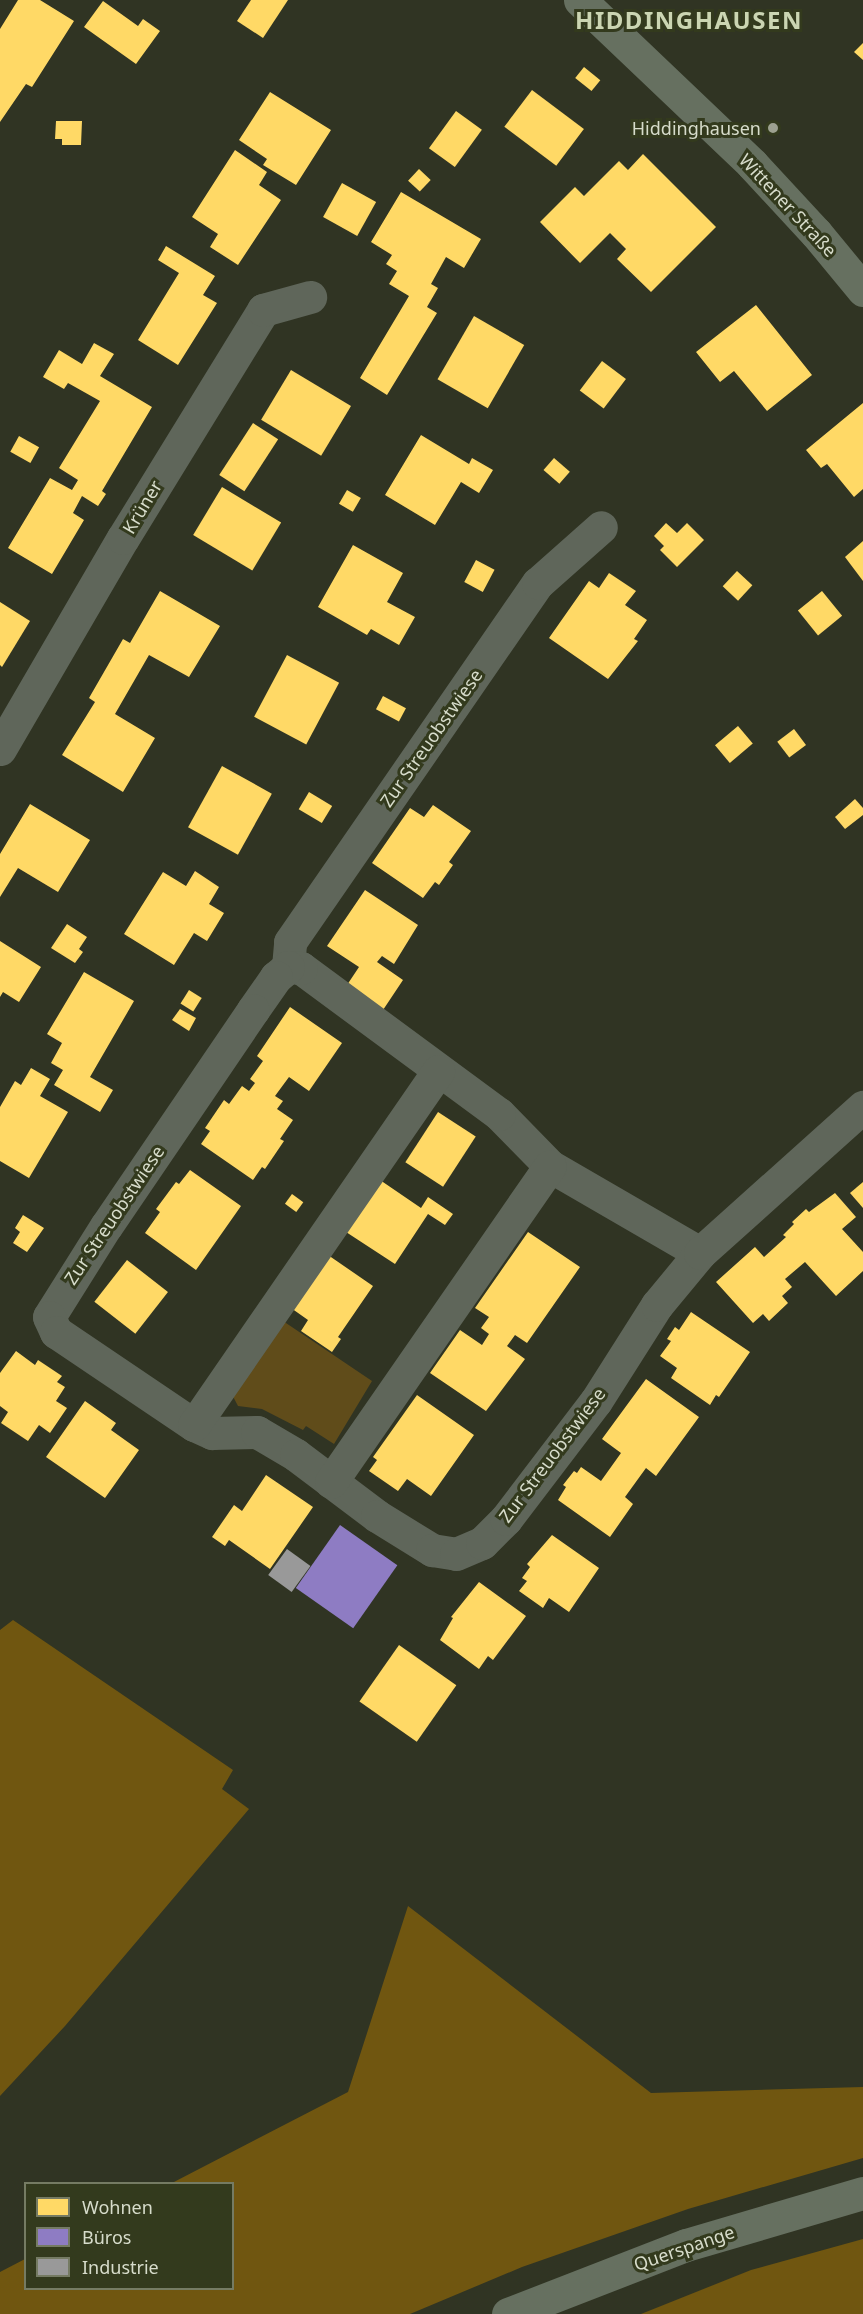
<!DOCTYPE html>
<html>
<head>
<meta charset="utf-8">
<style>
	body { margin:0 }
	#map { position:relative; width:863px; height:2314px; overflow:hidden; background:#303423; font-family:"Noto Sans",sans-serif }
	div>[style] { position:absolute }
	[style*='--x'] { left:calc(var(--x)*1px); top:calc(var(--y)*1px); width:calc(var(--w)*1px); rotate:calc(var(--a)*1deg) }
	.green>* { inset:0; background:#604c1a }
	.forest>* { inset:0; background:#705610 }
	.homes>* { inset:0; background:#ffd966; transform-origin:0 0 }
	.offices>* { inset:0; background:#8e7cc3; transform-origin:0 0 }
	.industry>* { inset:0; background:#999; transform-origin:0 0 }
	.minor>* { height:33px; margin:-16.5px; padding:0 16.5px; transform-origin:16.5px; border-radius:16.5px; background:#5f665a }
	.major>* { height:33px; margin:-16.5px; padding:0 16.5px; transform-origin:16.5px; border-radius:16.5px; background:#667060 }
	.dots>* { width:16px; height:16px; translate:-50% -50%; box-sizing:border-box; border:3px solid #333a1d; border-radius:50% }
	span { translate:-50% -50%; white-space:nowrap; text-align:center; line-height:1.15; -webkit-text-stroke:6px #333a1d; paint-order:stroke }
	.poi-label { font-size:18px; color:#d7dccb }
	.right { translate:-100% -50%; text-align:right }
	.street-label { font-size:18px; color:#d7dccb }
	.district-label { font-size:24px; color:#cbd5b2; font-weight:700; letter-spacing:1.5px }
	.legend { position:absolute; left:24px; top:2182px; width:210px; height:108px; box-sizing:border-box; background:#333a1d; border:2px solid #757b63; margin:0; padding:8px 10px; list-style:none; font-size:18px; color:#d7dccb }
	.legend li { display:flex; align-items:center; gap:12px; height:30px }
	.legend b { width:30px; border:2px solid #757b63 }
</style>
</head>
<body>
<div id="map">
	<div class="green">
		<i style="clip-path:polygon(283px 1321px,372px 1381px,334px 1444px,306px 1426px,303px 1430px,262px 1409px,238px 1406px,228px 1387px)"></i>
	</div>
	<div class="forest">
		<i style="clip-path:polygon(13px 1620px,233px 1770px,222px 1789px,249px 1809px,65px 2026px,0 2096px,0 1630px)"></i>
		<i style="clip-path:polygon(408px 1906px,651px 2093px,863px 2087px,863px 2158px,688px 2209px,522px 2267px,410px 2314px,0 2314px,0 2272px,25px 2259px,26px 2288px,232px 2288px,232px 2184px,172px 2183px,348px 2092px)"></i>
		<i style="clip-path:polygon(863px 2239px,863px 2314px,641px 2314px,751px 2270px)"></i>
	</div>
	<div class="homes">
		<i style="clip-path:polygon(18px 0,40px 0,74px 21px,32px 87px,26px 84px,0 122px,0 29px)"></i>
		<i style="clip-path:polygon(251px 0,288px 0,263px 38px,237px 21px)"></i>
		<i style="clip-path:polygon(103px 1px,138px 26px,143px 19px,160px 31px,136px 64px,84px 27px)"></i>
		<i style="clip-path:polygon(863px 43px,863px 60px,854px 52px)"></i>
		<i style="left:584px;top:67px;width:21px;height:14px;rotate:39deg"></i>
		<i style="left:532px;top:90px;width:65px;height:46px;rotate:37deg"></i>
		<i style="clip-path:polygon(270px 92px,331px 130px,296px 185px,263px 165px,267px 159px,239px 140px)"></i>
		<i style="left:456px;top:111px;width:32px;height:46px;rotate:36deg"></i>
		<i style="clip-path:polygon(56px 121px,82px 121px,81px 145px,62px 145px,62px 139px,55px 139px)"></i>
		<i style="clip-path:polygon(235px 150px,267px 172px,259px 185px,281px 200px,238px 265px,210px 247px,218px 234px,192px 217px)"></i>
		<i style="clip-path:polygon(643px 154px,716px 227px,651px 292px,617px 259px,626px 249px,610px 233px,580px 263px,540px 222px,575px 187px,584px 196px,619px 161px,628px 170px)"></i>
		<i style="left:419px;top:169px;width:16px;height:16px;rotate:43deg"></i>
		<i style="left:342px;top:183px;width:39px;height:39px;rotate:29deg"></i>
		<i style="clip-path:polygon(401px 192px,481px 239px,464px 268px,446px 257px,431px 284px,438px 288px,427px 307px,437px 313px,387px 395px,360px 378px,409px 296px,389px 284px,397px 271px,386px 264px,392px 255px,371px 242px)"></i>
		<i style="clip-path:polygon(166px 246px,215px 276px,203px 295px,217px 303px,178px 365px,138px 340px,179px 273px,158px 260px)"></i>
		<i style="clip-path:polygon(756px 305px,812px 375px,767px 411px,734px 371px,720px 382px,696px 352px)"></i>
		<i style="left:474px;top:316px;width:58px;height:73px;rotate:30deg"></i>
		<i style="clip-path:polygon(94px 343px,114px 354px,100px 376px,152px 407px,102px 491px,106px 494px,98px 506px,82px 496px,73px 513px,84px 520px,52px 574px,8px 548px,50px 478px,72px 490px,78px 480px,59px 468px,100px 401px,68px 383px,64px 389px,43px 377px,59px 350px,82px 364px)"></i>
		<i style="left:602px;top:361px;width:30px;height:37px;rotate:37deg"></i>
		<i style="left:291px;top:370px;width:70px;height:58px;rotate:31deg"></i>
		<i style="clip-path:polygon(863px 403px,863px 489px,854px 497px,827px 464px,821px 468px,806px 450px)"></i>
		<i style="left:253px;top:423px;width:30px;height:62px;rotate:33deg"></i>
		<i style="clip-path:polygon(421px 435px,469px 464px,472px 458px,493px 470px,479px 493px,461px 482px,435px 525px,385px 495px)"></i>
		<i style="left:19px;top:436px;width:23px;height:18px;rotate:29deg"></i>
		<i style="left:554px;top:458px;width:21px;height:16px;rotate:41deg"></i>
		<i style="left:222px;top:487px;width:69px;height:56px;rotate:31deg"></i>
		<i style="left:347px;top:490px;width:16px;height:16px;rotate:30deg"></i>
		<i style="clip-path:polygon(666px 523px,677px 533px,687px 523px,704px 540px,677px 567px,660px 550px,664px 546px,654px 536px)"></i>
		<i style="clip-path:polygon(863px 541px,863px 581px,845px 557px)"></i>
		<i style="clip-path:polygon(353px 545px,403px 573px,387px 602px,415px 617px,399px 645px,371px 629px,367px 635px,318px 607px)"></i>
		<i style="left:476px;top:560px;width:21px;height:25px;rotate:28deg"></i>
		<i style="left:737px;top:571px;width:21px;height:21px;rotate:43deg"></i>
		<i style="clip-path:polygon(609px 573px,636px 591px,625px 605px,647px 620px,634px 639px,638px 641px,608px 679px,549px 638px,589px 581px,599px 588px)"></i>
		<i style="clip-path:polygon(160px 591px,220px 626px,189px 677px,149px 655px,115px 714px,155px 738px,123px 792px,62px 755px,95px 702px,89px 698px,123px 639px,130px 643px)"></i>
		<i style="left:822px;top:591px;width:32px;height:31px;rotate:51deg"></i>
		<i style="clip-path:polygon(0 602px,30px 621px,2px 667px,0 665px)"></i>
		<i style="left:287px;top:655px;width:59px;height:70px;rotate:28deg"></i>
		<i style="left:383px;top:696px;width:26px;height:15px;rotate:28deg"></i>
		<i style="left:738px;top:726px;width:23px;height:30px;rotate:50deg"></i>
		<i style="left:794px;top:729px;width:20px;height:21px;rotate:53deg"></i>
		<i style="left:222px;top:766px;width:57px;height:70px;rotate:29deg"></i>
		<i style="left:309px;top:792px;width:27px;height:20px;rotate:31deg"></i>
		<i style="clip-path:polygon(855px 799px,863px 808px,863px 815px,845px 829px,835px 817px)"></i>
		<i style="clip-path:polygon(30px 804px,90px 840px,58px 892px,18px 868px,0 897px,0 854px)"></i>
		<i style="clip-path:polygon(433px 805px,471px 831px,449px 862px,453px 865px,439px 885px,435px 882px,423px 898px,372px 863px,410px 808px,424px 817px)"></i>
		<i style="clip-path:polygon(195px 871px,219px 887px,209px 904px,224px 913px,207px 941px,194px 933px,174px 965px,124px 934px,163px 872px,186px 886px)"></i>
		<i style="clip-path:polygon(365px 890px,418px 925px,394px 964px,382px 956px,377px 962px,403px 980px,383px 1010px,347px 985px,359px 967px,327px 946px)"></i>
		<i style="clip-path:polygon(67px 924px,87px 937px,79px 949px,83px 952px,75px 963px,51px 948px)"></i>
		<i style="clip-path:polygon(0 941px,41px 967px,19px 1002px,3px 992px,0 997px)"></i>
		<i style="clip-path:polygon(84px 972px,134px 1001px,90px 1077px,113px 1090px,100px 1112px,54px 1085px,63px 1070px,51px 1063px,62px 1043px,47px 1034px)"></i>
		<i style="left:189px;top:990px;width:15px;height:16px;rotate:32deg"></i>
		<i style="clip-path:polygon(290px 1007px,342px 1043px,309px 1091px,289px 1077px,275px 1096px,283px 1101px,277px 1109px,293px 1120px,280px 1139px,284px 1141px,265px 1169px,262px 1167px,253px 1180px,201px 1144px,210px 1131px,205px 1128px,224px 1100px,229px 1104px,242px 1086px,249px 1091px,255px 1083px,250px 1079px,263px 1061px,257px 1056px)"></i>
		<i style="clip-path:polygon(180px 1009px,196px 1018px,189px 1031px,172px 1020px)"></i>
		<i style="clip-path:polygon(31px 1068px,50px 1079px,40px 1096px,68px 1112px,29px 1178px,0 1161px,0 1107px,15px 1081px,21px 1085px)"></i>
		<i style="left:438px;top:1112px;width:45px;height:60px;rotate:33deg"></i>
		<i style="clip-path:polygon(190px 1170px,241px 1206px,196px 1270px,145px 1233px,160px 1212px,156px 1209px,176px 1182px,179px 1184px)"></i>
		<i style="clip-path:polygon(380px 1180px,421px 1208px,428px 1197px,453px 1214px,445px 1225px,428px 1214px,395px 1264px,346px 1232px)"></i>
		<i style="clip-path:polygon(863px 1182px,863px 1208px,850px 1193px)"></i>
		<i style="clip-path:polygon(835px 1193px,856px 1217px,842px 1229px,863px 1252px,863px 1271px,836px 1296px,805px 1262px,785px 1279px,792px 1287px,782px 1296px,788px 1303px,769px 1321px,763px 1314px,753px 1323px,716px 1282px,755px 1247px,764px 1257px,786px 1237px,783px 1235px,794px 1224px,792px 1222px,806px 1209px,809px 1212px)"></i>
		<i style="left:292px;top:1194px;width:14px;height:12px;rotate:36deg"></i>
		<i style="clip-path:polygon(23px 1215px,44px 1228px,27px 1252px,13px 1243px,20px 1232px,15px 1228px)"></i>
		<i style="clip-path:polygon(528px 1232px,580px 1267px,527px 1343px,515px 1335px,507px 1346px,525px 1359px,486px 1411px,430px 1373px,460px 1330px,482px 1345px,489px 1334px,481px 1328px,489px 1317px,475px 1308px)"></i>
		<i style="clip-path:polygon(328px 1255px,373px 1286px,338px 1337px,341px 1339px,332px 1352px,301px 1331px,308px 1320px,291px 1308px)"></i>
		<i style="left:127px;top:1260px;width:52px;height:53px;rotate:38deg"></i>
		<i style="clip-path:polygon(691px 1312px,750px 1352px,719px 1397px,716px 1395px,710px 1405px,671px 1378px,677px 1368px,660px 1356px,671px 1341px,667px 1339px,675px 1327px,679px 1330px)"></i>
		<i style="clip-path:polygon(16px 1351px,35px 1365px,38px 1360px,62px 1376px,57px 1382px,65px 1387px,56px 1401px,67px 1408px,50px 1433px,39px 1425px,28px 1441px,1px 1423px,8px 1412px,0 1406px,0 1373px)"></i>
		<i style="clip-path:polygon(646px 1379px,699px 1417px,656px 1476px,646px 1468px,625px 1497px,633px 1504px,610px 1537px,558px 1500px,566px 1487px,563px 1485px,574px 1471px,577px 1473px,581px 1467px,601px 1481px,621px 1453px,602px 1439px)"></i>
		<i style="clip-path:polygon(417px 1395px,474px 1435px,431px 1496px,407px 1479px,398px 1491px,369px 1471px,377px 1460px,373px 1457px)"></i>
		<i style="clip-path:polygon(85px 1401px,116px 1423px,111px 1430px,139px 1450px,105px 1498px,46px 1457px)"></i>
		<i style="clip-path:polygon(266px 1475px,313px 1507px,270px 1569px,229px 1540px,225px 1546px,212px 1537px,234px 1505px,242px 1511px)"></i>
		<i style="clip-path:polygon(552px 1535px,599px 1568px,569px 1612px,549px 1598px,543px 1608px,519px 1591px,527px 1581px,522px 1578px,530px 1567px,527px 1564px)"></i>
		<i style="clip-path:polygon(479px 1582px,526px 1616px,493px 1660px,488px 1656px,479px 1669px,440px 1640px,453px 1618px,451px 1617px)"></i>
		<i style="left:399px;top:1645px;width:70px;height:69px;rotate:35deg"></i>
	</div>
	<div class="offices">
		<i style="left:340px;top:1525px;width:70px;height:77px;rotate:35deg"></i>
	</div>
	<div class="industry">
		<i style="left:287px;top:1549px;width:29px;height:32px;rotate:36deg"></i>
	</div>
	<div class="minor">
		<i style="--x:0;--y:749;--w:244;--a:-59.8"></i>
		<i style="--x:123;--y:538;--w:268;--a:-58.4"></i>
		<i style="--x:263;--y:310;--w:49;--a:-15.5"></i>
		<i style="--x:288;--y:967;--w:25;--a:-85"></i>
		<i style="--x:290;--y:942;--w:436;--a:-55.4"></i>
		<i style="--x:538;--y:583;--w:84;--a:-41.6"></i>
		<i style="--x:700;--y:1253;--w:173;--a:-149.9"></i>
		<i style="--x:550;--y:1166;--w:73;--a:-134.4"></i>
		<i style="--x:499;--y:1114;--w:246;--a:-143.6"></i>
		<i style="--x:301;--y:968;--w:13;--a:-176"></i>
		<i style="--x:288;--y:967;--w:16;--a:140"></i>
		<i style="--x:276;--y:977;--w:40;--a:124.9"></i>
		<i style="--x:253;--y:1010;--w:261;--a:124.2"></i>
		<i style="--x:106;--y:1226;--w:107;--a:122.1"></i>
		<i style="--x:49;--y:1317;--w:17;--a:65"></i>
		<i style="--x:56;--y:1332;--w:166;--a:34"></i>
		<i style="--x:194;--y:1425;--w:20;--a:24"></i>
		<i style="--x:212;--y:1433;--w:45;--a:-1.3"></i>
		<i style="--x:257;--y:1432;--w:45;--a:30.5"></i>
		<i style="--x:296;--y:1455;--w:101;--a:37"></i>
		<i style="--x:377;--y:1516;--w:65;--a:31.7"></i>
		<i style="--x:432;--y:1550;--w:24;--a:9"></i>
		<i style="--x:456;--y:1554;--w:28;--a:-23"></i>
		<i style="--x:482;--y:1543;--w:34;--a:-45"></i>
		<i style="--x:506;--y:1519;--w:148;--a:-52.7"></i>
		<i style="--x:596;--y:1401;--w:114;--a:-57.6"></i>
		<i style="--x:657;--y:1305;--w:67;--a:-50.4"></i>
		<i style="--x:700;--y:1253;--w:219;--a:-41.9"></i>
		<i style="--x:194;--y:1425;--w:430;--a:-55.4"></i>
		<i style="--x:331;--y:1482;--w:384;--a:-55.3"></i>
	</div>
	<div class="major">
		<i style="--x:580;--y:0;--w:238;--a:43.6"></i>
		<i style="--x:752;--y:164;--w:94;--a:47.2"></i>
		<i style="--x:816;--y:233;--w:74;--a:50.5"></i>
		<i style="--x:508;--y:2314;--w:191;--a:-21.2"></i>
		<i style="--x:686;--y:2245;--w:184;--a:-16.4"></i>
	</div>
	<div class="dots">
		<i style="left:773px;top:128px;background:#9da190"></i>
	</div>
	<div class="poi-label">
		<span class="right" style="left:761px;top:128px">Hiddinghausen</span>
	</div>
	<div class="street-label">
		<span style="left:788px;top:205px;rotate:47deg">Wittener Straße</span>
		<span style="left:142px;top:507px;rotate:-59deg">Krüner</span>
		<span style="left:431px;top:738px;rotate:-55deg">Zur Streuobstwiese</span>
		<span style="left:114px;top:1215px;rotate:-56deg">Zur Streuobstwiese</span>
		<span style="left:552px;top:1455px;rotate:-53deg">Zur Streuobstwiese</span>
		<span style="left:684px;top:2248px;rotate:-19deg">Querspange</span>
	</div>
	<div class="district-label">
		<span style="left:689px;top:20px">HIDDINGHAUSEN</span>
	</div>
	<ul class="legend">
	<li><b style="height:16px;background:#ffd966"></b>Wohnen</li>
	<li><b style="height:16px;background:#8e7cc3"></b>Büros</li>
	<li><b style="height:16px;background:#999"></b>Industrie</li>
	</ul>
</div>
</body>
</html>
